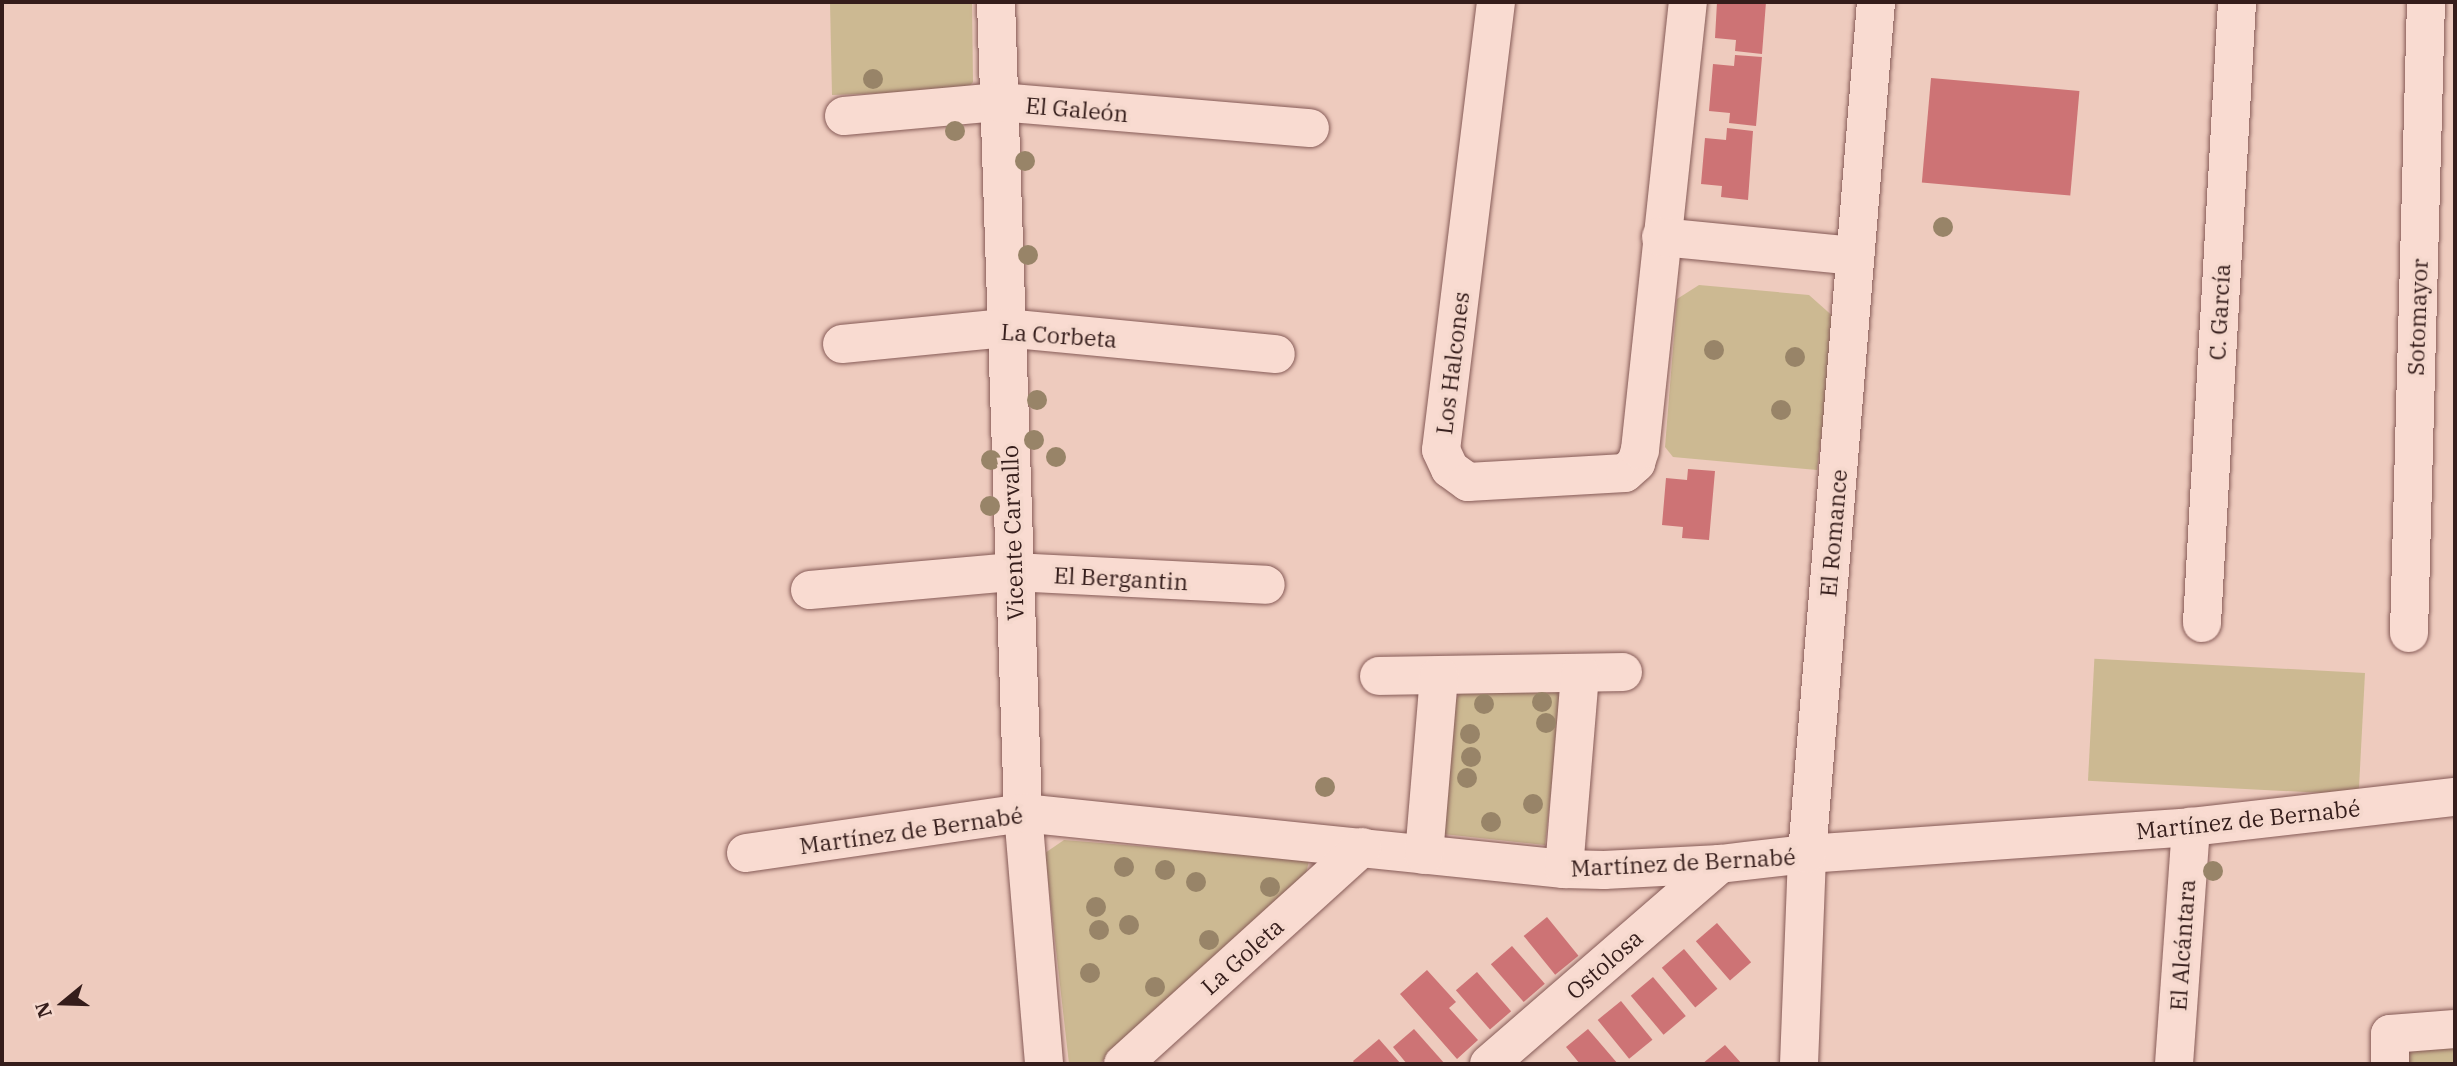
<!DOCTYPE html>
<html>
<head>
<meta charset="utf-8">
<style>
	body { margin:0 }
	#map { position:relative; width:2457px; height:1066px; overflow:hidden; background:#eecbbe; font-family:"IBM Plex Serif",serif }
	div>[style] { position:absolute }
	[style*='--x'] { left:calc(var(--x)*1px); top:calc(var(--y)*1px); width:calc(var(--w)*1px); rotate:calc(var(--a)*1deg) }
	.green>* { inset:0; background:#ccb992; transform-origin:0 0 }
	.building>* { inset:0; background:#cd7375; transform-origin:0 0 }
	.roads { filter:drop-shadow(0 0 2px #865b57) drop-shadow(0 0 2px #865b57) }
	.minor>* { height:38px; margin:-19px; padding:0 19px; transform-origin:19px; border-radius:19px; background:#f9dbd1 }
	.trees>* { width:20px; height:20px; margin:-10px; border-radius:50%; background:#988468 }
	span { translate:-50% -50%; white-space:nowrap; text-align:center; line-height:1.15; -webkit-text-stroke:7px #f5d8cd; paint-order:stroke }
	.street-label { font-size:23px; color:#351d1b }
	.frame { position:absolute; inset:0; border:4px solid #351d1b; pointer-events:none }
	.north { position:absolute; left:28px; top:968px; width:70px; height:70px; -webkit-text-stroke:5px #f5d8cd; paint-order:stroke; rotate:251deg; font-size:19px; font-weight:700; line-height:28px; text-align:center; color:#351d1b }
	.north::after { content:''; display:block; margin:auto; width:24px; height:32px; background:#351d1b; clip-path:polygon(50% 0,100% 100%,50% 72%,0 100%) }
</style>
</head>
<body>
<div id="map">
	<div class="green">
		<i style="clip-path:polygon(830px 2px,972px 2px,973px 82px,966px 90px,832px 95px)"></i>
		<i style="clip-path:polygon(1699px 285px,1809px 295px,1836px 319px,1817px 470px,1673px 457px,1665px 447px,1677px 299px)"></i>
		<i style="left:2365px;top:673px;width:122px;height:271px;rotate:93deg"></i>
		<i style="clip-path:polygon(1462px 690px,1557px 690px,1561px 702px,1545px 845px,1443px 834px,1450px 708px)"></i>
		<i style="clip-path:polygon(1064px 840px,1309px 860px,1305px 879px,1099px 1064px,1069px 1064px,1045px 853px)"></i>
		<i style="clip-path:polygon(2418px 1037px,2455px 1037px,2455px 1064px,2399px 1064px)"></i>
	</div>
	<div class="building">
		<i style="clip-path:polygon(1717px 2px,1766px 2px,1762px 54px,1735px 51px,1736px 40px,1715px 38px)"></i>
		<i style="clip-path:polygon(1735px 55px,1762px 57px,1756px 126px,1729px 123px,1730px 113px,1709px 111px,1713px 64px,1734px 66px)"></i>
		<i style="left:1931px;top:78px;width:149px;height:105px;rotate:5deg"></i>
		<i style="clip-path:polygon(1727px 128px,1753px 131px,1748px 200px,1721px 197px,1722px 186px,1701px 184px,1705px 138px,1726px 140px)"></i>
		<i style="clip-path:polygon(1688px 469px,1715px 471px,1709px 540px,1682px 538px,1683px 527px,1662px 525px,1666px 478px,1687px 480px)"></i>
		<i style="left:1547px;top:917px;width:50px;height:30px;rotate:51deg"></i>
		<i style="left:1717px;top:923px;width:52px;height:28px;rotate:49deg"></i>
		<i style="left:1512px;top:946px;width:50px;height:28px;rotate:49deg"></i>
		<i style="left:1684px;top:949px;width:52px;height:29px;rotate:50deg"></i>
		<i style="clip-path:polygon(1427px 970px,1456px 1002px,1449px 1008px,1478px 1040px,1457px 1059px,1400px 994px)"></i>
		<i style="left:1477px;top:972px;width:52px;height:28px;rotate:49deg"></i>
		<i style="left:1653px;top:977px;width:51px;height:29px;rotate:50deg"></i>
		<i style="left:1621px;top:1001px;width:50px;height:30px;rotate:51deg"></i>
		<i style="clip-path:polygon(1414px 1029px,1445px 1064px,1407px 1064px,1393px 1047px)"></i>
		<i style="clip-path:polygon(1588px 1029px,1618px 1064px,1580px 1064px,1566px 1047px)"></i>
		<i style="clip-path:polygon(1379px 1039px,1401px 1064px,1355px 1064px,1353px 1061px)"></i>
		<i style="clip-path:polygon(1725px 1045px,1742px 1064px,1702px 1064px)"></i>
	</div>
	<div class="roads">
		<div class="minor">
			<i style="--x:996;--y:2;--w:811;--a:88.09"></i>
			<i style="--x:1023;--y:813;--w:252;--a:85.2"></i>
			<i style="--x:1496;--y:2;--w:451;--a:97"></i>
			<i style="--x:1441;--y:450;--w:21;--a:65"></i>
			<i style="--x:1450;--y:469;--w:22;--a:36"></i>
			<i style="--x:1468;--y:482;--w:157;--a:-3.3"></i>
			<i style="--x:1625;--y:473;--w:15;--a:-42"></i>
			<i style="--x:1636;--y:463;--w:14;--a:-73"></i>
			<i style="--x:1640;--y:450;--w:451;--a:-83.9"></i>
			<i style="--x:844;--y:116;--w:156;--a:-5.2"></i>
			<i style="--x:999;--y:102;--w:312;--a:4.8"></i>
			<i style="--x:1661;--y:237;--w:195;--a:5.6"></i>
			<i style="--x:842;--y:344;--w:164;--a:-5.6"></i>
			<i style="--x:1005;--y:328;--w:272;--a:5.5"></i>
			<i style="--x:810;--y:590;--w:204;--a:-5.1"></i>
			<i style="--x:1013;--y:572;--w:253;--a:2.9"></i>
			<i style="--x:2202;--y:623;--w:622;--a:-86.77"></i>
			<i style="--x:2409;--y:633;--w:631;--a:-88.46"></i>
			<i style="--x:1379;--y:676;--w:244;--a:-0.9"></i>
			<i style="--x:746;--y:853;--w:280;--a:-8.2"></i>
			<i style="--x:1023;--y:813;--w:544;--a:5.91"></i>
			<i style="--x:1564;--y:869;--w:40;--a:1.4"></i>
			<i style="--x:1604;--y:870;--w:116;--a:-3"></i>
			<i style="--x:1720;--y:864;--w:88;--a:-6.6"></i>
			<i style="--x:1807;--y:854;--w:385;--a:-4"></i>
			<i style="--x:2191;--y:827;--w:266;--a:-6.5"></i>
			<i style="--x:1424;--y:855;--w:180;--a:-85.2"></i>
			<i style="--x:1564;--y:869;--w:196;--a:-85.3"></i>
			<i style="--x:1123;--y:1064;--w:323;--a:-42.2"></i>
			<i style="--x:1489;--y:1064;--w:306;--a:-40.9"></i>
			<i style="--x:1799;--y:1064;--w:210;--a:-87.8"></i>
			<i style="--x:1807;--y:854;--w:855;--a:-85.37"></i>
			<i style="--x:2174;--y:1064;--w:238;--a:-85.9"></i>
			<i style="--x:2390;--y:1064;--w:30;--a:-90"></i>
			<i style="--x:2390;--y:1034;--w:65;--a:-4.4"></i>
		</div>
	</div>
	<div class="trees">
		<i style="left:873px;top:79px"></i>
		<i style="left:955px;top:131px"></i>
		<i style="left:1025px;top:161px"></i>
		<i style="left:1943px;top:227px"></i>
		<i style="left:1028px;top:255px"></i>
		<i style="left:1714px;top:350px"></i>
		<i style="left:1795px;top:357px"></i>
		<i style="left:1037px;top:400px"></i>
		<i style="left:1781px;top:410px"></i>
		<i style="left:1034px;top:440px"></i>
		<i style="left:1056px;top:457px"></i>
		<i style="left:991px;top:460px"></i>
		<i style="left:990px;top:506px"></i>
		<i style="left:1542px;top:702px"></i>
		<i style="left:1484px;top:704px"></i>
		<i style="left:1546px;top:723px"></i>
		<i style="left:1470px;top:734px"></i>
		<i style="left:1471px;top:757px"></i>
		<i style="left:1467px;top:778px"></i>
		<i style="left:1325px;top:787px"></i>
		<i style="left:1533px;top:804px"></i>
		<i style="left:1491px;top:822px"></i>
		<i style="left:1124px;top:867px"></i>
		<i style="left:1165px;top:870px"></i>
		<i style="left:2213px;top:871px"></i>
		<i style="left:1196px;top:882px"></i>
		<i style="left:1270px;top:887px"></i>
		<i style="left:1096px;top:907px"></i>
		<i style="left:1129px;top:925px"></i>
		<i style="left:1099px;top:930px"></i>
		<i style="left:1209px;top:940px"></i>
		<i style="left:1090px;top:973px"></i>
		<i style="left:1155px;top:987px"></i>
	</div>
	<div class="street-label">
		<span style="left:1077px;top:109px;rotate:5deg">El Galeón</span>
		<span style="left:2219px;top:312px;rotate:-87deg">C. García</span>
		<span style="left:2417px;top:317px;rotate:-88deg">Sotomayor</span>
		<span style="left:1059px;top:335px;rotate:4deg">La Corbeta</span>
		<span style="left:1452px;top:363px;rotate:-83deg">Los Halcones</span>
		<span style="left:1012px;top:533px;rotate:-92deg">Vicente Carvallo</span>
		<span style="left:1833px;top:533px;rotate:-85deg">El Romance</span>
		<span style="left:1121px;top:578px;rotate:3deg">El Bergantin</span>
		<span style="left:2248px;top:819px;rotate:-6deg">Martínez de Bernabé</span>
		<span style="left:911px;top:830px;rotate:-8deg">Martínez de Bernabé</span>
		<span style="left:1683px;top:862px;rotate:-3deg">Martínez de Bernabé</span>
		<span style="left:2182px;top:945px;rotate:-86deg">El Alcántara</span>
		<span style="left:1242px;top:956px;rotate:-42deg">La Goleta</span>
		<span style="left:1604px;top:964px;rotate:-41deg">Ostolosa</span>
	</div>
	<div class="frame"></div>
	<div class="north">N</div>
</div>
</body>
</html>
